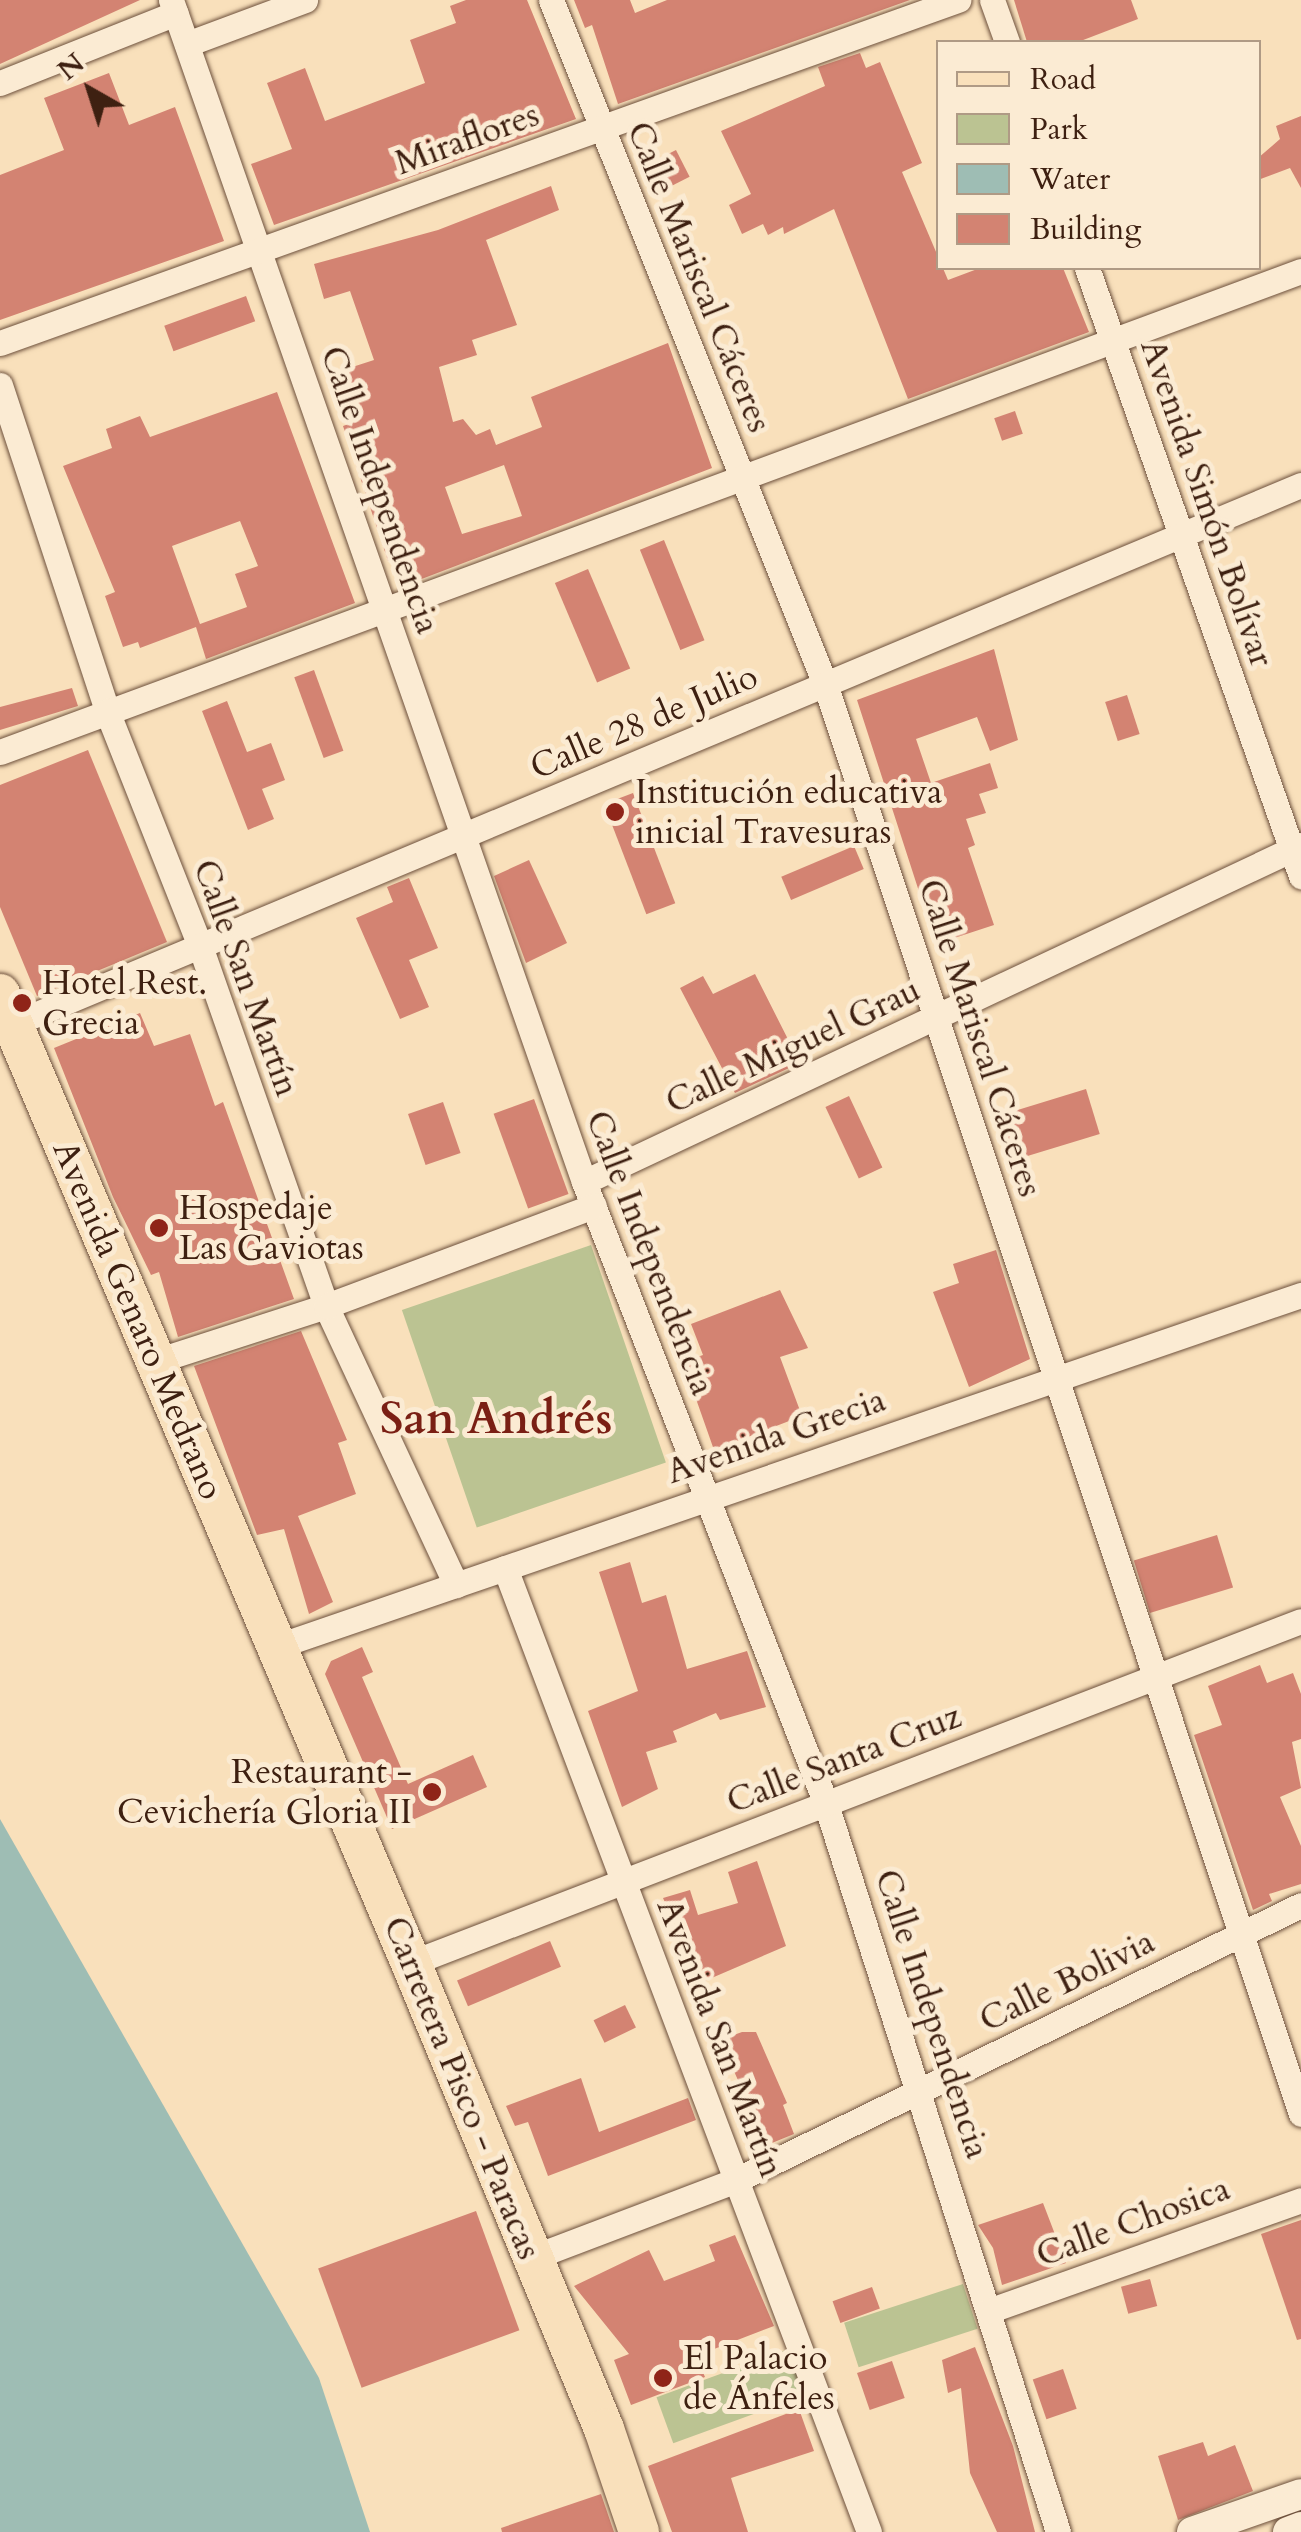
<!DOCTYPE html>
<html>
<head>
<meta charset="utf-8">
<style>
	body { margin:0 }
	#map { position:relative; width:1301px; height:2532px; overflow:hidden; background:#f9e0bb; font-family:Cardo,serif }
	div>[style] { position:absolute }
	[style*='--x'] { left:calc(var(--x)*1px); top:calc(var(--y)*1px); width:calc(var(--w)*1px); rotate:calc(var(--a)*1deg) }
	.green>* { inset:0; background:#bbc392; transform-origin:0 0 }
	.water>* { inset:0; background:#9ebdb4 }
	.building>* { inset:0; background:#d38372; transform-origin:0 0 }
	.roads { filter:drop-shadow(0 0 2px #6d503c) drop-shadow(0 0 2px #6d503c) }
	.minor>* { height:25px; margin:-12.5px; padding:0 12.5px; transform-origin:12.5px; border-radius:12.5px; background:#fbebd3 }
	.tertiary>* { height:30px; margin:-15px; padding:0 15px; transform-origin:15px; border-radius:15px; background:#fbebd3 }
	.primary>* { height:40px; margin:-20px; padding:0 20px; transform-origin:20px; border-radius:20px; background:#f9e0bb }
	.dots>* { width:28px; height:28px; translate:-50% -50%; box-sizing:border-box; border:5px solid #fbebd3; border-radius:50% }
	span { translate:-50% -50%; white-space:nowrap; text-align:center; line-height:1.15; -webkit-text-stroke:10px #fbebd3; paint-order:stroke }
	.street-label { font-size:35px; color:#3e2011 }
	.poi-label { font-size:35px; color:#3e2011 }
	.left { translate:0 -50%; text-align:left }
	.right { translate:-100% -50%; text-align:right }
	.district-label { font-size:45px; color:#7a1f14; font-weight:700 }
	.legend { position:absolute; left:936px; top:40px; width:325px; height:230px; box-sizing:border-box; background:#fbebd3; border:2px solid #af9a85; margin:0; padding:12px 18px; list-style:none; font-size:30px; color:#3e2011 }
	.legend li { display:flex; align-items:center; gap:20px; height:50px }
	.legend b { width:50px; border:2px solid #af9a85 }
	.north { position:absolute; left:40px; top:40px; width:100px; height:100px; -webkit-text-stroke:8px #fbebd3; paint-order:stroke; rotate:321deg; font-size:28px; font-weight:700; line-height:40px; text-align:center; color:#3e2011 }
	.north::after { content:''; display:block; margin:auto; width:35px; height:45px; background:#3e2011; clip-path:polygon(50% 0,100% 100%,50% 72%,0 100%) }
</style>
</head>
<body>
<div id="map">
	<div class="green">
		<i style="left:591px;top:1245px;width:230px;height:200px;rotate:71deg"></i>
		<i style="left:963px;top:2284px;width:47px;height:125px;rotate:72deg"></i>
		<i style="left:789px;top:2349px;width:49px;height:141px;rotate:70deg"></i>
	</div>
	<div class="water">
		<i style="clip-path:polygon(0 1819px,319px 2378px,370px 2532px,0 2532px)"></i>
	</div>
	<div class="building">
		<i style="clip-path:polygon(0 0,140px 0,0 64px)"></i>
		<i style="clip-path:polygon(466px 0,527px 0,576px 119px,274px 225px,251px 164px,292px 149px,267px 83px,305px 68px,325px 121px,425px 83px,410px 40px,456px 23px,450px 6px)"></i>
		<i style="clip-path:polygon(574px 0,630px 0,635px 13px,667px 0,910px 0,618px 104px,592px 25px,585px 28px)"></i>
		<i style="clip-path:polygon(1014px 0,1131px 0,1138px 19px,1078px 42px,1027px 42px)"></i>
		<i style="clip-path:polygon(860px 53px,866px 68px,880px 62px,922px 163px,902px 172px,948px 280px,980px 268px,1063px 268px,1089px 332px,908px 399px,834px 209px,784px 234px,783px 227px,768px 235px,763px 224px,742px 234px,729px 205px,751px 194px,721px 131px,825px 86px,818px 67px)"></i>
		<i style="clip-path:polygon(109px 73px,129px 125px,175px 107px,224px 241px,0 320px,0 175px,64px 150px,44px 98px)"></i>
		<i style="clip-path:polygon(1301px 116px,1301px 188px,1290px 168px,1258px 180px,1258px 158px,1280px 139px,1276px 126px)"></i>
		<i style="left:676px;top:150px;width:30px;height:26px;rotate:63deg"></i>
		<i style="clip-path:polygon(evenodd,551px 186px,559px 210px,486px 240px,517px 325px,472px 340px,477px 355px,439px 367px,453px 422px,463px 419px,476px 435px,490px 429px,496px 445px,542px 427px,531px 397px,668px 343px,712px 468px,419px 580px,409px 553px,388px 561px,343px 426px,357px 421px,340px 371px,374px 360px,350px 291px,324px 299px,314px 264px,438px 230px,551px 186px,504px 465px,522px 516px,462px 534px,445px 487px,504px 465px)"></i>
		<i style="left:246px;top:296px;width:27px;height:87px;rotate:70deg"></i>
		<i style="clip-path:polygon(evenodd,277px 392px,355px 603px,206px 659px,196px 627px,140px 648px,138px 642px,123px 647px,105px 596px,115px 592px,63px 466px,112px 448px,106px 429px,140px 416px,150px 437px,277px 392px,240px 521px,258px 566px,235px 574px,247px 607px,200px 624px,172px 546px,240px 521px)"></i>
		<i style="left:1015px;top:411px;width:24px;height:22px;rotate:71deg"></i>
		<i style="left:664px;top:540px;width:108px;height:26px;rotate:68deg"></i>
		<i style="left:588px;top:569px;width:108px;height:36px;rotate:67deg"></i>
		<i style="clip-path:polygon(994px 649px,1018px 740px,990px 751px,977px 717px,916px 739px,931px 783px,990px 763px,998px 788px,979px 794px,986px 813px,966px 819px,975px 845px,968px 848px,994px 925px,936px 944px,857px 700px)"></i>
		<i style="left:314px;top:670px;width:86px;height:21px;rotate:70deg"></i>
		<i style="clip-path:polygon(72px 688px,78px 706px,0 730px,0 707px)"></i>
		<i style="left:1127px;top:695px;width:41px;height:23px;rotate:72deg"></i>
		<i style="clip-path:polygon(227px 701px,247px 752px,271px 743px,285px 780px,262px 789px,274px 819px,248px 830px,202px 711px)"></i>
		<i style="clip-path:polygon(88px 750px,167px 942px,37px 996px,0 907px,0 785px)"></i>
		<i style="left:633px;top:793px;width:118px;height:31px;rotate:69deg"></i>
		<i style="left:854px;top:846px;width:25px;height:79px;rotate:67deg"></i>
		<i style="clip-path:polygon(529px 860px,567px 943px,526px 963px,494px 876px)"></i>
		<i style="clip-path:polygon(409px 878px,438px 948px,409px 960px,429px 1007px,400px 1019px,356px 918px,393px 902px,387px 887px)"></i>
		<i style="clip-path:polygon(755px 974px,800px 1063px,735px 1093px,680px 988px,703px 976px,713px 994px)"></i>
		<i style="clip-path:polygon(140px 1013px,154px 1046px,190px 1034px,215px 1106px,223px 1102px,294px 1299px,178px 1337px,159px 1272px,151px 1275px,113px 1197px,54px 1048px)"></i>
		<i style="left:1086px;top:1089px;width:47px;height:91px;rotate:73deg"></i>
		<i style="left:849px;top:1096px;width:79px;height:26px;rotate:65deg"></i>
		<i style="left:534px;top:1099px;width:101px;height:43px;rotate:70deg"></i>
		<i style="left:443px;top:1102px;width:54px;height:37px;rotate:71deg"></i>
		<i style="clip-path:polygon(996px 1250px,1030px 1359px,969px 1387px,933px 1292px,959px 1283px,953px 1264px)"></i>
		<i style="clip-path:polygon(780px 1290px,808px 1348px,780px 1357px,802px 1416px,714px 1450px,683px 1362px,703px 1355px,691px 1324px)"></i>
		<i style="clip-path:polygon(301px 1331px,347px 1440px,338px 1443px,356px 1494px,298px 1516px,333px 1602px,309px 1614px,284px 1529px,257px 1535px,194px 1366px)"></i>
		<i style="left:1217px;top:1535px;width:55px;height:87px;rotate:73deg"></i>
		<i style="clip-path:polygon(630px 1562px,642px 1603px,666px 1595px,687px 1669px,747px 1651px,766px 1707px,720px 1720px,716px 1713px,673px 1731px,677px 1742px,646px 1752px,658px 1789px,622px 1807px,588px 1711px,638px 1691px,599px 1572px)"></i>
		<i style="clip-path:polygon(362px 1647px,373px 1672px,362px 1677px,408px 1784px,473px 1755px,487px 1787px,392px 1829px,325px 1674px,331px 1661px)"></i>
		<i style="clip-path:polygon(1260px 1665px,1267px 1683px,1293px 1673px,1301px 1694px,1301px 1739px,1292px 1742px,1301px 1788px,1280px 1797px,1301px 1846px,1301px 1884px,1269px 1894px,1272px 1901px,1253px 1910px,1194px 1735px,1222px 1725px,1208px 1686px)"></i>
		<i style="clip-path:polygon(757px 1861px,786px 1946px,700px 1983px,663px 1898px,690px 1890px,698px 1915px,738px 1903px,728px 1872px)"></i>
		<i style="left:550px;top:1941px;width:28px;height:101px;rotate:67deg"></i>
		<i style="left:625px;top:2005px;width:25px;height:35px;rotate:64deg"></i>
		<i style="clip-path:polygon(742px 2032px,756px 2032px,787px 2103px,783px 2105px,794px 2134px,767px 2145px,720px 2040px)"></i>
		<i style="clip-path:polygon(581px 2078px,599px 2132px,688px 2098px,696px 2120px,548px 2176px,528px 2122px,515px 2126px,506px 2106px)"></i>
		<i style="clip-path:polygon(1043px 2203px,1066px 2263px,1002px 2285px,993px 2248px,978px 2225px)"></i>
		<i style="left:476px;top:2211px;width:127px;height:168px;rotate:70deg"></i>
		<i style="clip-path:polygon(1301px 2220px,1301px 2339px,1297px 2340px,1261px 2234px)"></i>
		<i style="clip-path:polygon(735px 2235px,774px 2326px,696px 2356px,705px 2377px,631px 2405px,614px 2360px,629px 2354px,574px 2286px,649px 2250px,664px 2281px,715px 2261px,709px 2245px)"></i>
		<i style="left:1150px;top:2279px;width:28px;height:30px;rotate:75deg"></i>
		<i style="left:872px;top:2287px;width:23px;height:42px;rotate:70deg"></i>
		<i style="clip-path:polygon(975px 2347px,1013px 2446px,1035px 2532px,997px 2532px,970px 2473px,961px 2388px,948px 2393px,942px 2360px)"></i>
		<i style="left:892px;top:2361px;width:39px;height:37px;rotate:71deg"></i>
		<i style="left:1063px;top:2369px;width:42px;height:32px;rotate:71deg"></i>
		<i style="clip-path:polygon(799px 2409px,814px 2451px,731px 2478px,748px 2532px,672px 2532px,648px 2466px)"></i>
		<i style="clip-path:polygon(1203px 2442px,1208px 2456px,1235px 2445px,1253px 2491px,1178px 2520px,1158px 2456px)"></i>
		<i style="clip-path:polygon(601px 2494px,614px 2532px,502px 2532px,501px 2528px)"></i>
	</div>
	<div class="roads">
		<div class="minor">
			<i style="--x:171;--y:0;--w:1252;--a:70.74"></i>
			<i style="--x:584;--y:1182;--w:667;--a:68.74"></i>
			<i style="--x:826;--y:1804;--w:764;--a:72.32"></i>
			<i style="--x:551;--y:0;--w:737;--a:68.17"></i>
			<i style="--x:825;--y:684;--w:1507;--a:71.59"></i>
			<i style="--x:992;--y:0;--w:45;--a:70.3"></i>
			<i style="--x:187;--y:44;--w:126;--a:-20.4"></i>
			<i style="--x:0;--y:83;--w:189;--a:-21.7"></i>
			<i style="--x:1087;--y:268;--w:645;--a:70.61"></i>
			<i style="--x:0;--y:343;--w:1018;--a:-19.7"></i>
			<i style="--x:0;--y:385;--w:343;--a:71.8"></i>
			<i style="--x:107;--y:711;--w:253;--a:68.4"></i>
			<i style="--x:200;--y:946;--w:381;--a:70.7"></i>
			<i style="--x:326;--y:1306;--w:308;--a:65"></i>
			<i style="--x:0;--y:752;--w:1387;--a:-20.29"></i>
			<i style="--x:13;--y:1024;--w:1396;--a:-22.71"></i>
			<i style="--x:584;--y:1182;--w:792;--a:-25.17"></i>
			<i style="--x:156;--y:1361;--w:179;--a:-17.9"></i>
			<i style="--x:326;--y:1306;--w:286;--a:-20.5"></i>
			<i style="--x:505;--y:1568;--w:1030;--a:69.31"></i>
			<i style="--x:275;--y:1647;--w:1085;--a:-18.94"></i>
			<i style="--x:411;--y:1963;--w:953;--a:-21.02"></i>
			<i style="--x:531;--y:2258;--w:219;--a:-20.8"></i>
			<i style="--x:736;--y:2180;--w:628;--a:-25.95"></i>
			<i style="--x:988;--y:2311;--w:332;--a:-19.5"></i>
		</div>
		<div class="tertiary">
			<i style="--x:1192;--y:2532;--w:115;--a:-19.2"></i>
			<i style="--x:1288;--y:2532;--w:14;--a:-21"></i>
		</div>
		<div class="primary">
			<i style="--x:0;--y:994;--w:1053;--a:67.02"></i>
			<i style="--x:411;--y:1963;--w:504;--a:67.5"></i>
			<i style="--x:604;--y:2429;--w:109;--a:71.2"></i>
		</div>
	</div>
	<div class="dots">
		<i style="left:615px;top:812px;background:#8f2418"></i>
		<i style="left:22px;top:1003px;background:#8f2418"></i>
		<i style="left:159px;top:1228px;background:#8f2418"></i>
		<i style="left:432px;top:1792px;background:#8f2418"></i>
		<i style="left:663px;top:2378px;background:#8f2418"></i>
	</div>
	<div class="street-label">
		<span style="left:467px;top:139px;rotate:-20deg">Miraflores</span>
		<span style="left:699px;top:277px;rotate:68deg">Calle Mariscal Cáceres</span>
		<span style="left:380px;top:490px;rotate:71deg">Calle Independencia</span>
		<span style="left:1207px;top:503px;rotate:71deg">Avenida Simón Bolívar</span>
		<span style="left:644px;top:722px;rotate:-23deg">Calle 28 de Julio</span>
		<span style="left:246px;top:978px;rotate:70deg">Calle San Martín</span>
		<span style="left:980px;top:1038px;rotate:72deg">Calle Mariscal Cáceres</span>
		<span style="left:793px;top:1046px;rotate:-25deg">Calle Miguel Grau</span>
		<span style="left:650px;top:1253px;rotate:69deg">Calle Independencia</span>
		<span style="left:138px;top:1320px;rotate:67deg">Avenida Genaro Medrano</span>
		<span style="left:776px;top:1436px;rotate:-19deg">Avenida Grecia</span>
		<span style="left:844px;top:1759px;rotate:-21deg">Calle Santa Cruz</span>
		<span style="left:1067px;top:1981px;rotate:-26deg">Calle Bolivia</span>
		<span style="left:932px;top:2014px;rotate:72deg">Calle Independencia</span>
		<span style="left:720px;top:2038px;rotate:69deg">Avenida San Martín</span>
		<span style="left:462px;top:2088px;rotate:68deg">Carretera Pisco - Paracas</span>
		<span style="left:1133px;top:2222px;rotate:-20deg">Calle Chosica</span>
	</div>
	<div class="poi-label">
		<span class="left" style="left:635px;top:812px">Institución educativa<br>inicial Travesuras</span>
		<span class="left" style="left:42px;top:1003px">Hotel Rest.<br>Grecia</span>
		<span class="left" style="left:179px;top:1228px">Hospedaje<br>Las Gaviotas</span>
		<span class="right" style="left:412px;top:1792px">Restaurant -<br>Cevichería Gloria II</span>
		<span class="left" style="left:683px;top:2378px">El Palacio<br>de Ánfeles</span>
	</div>
	<div class="district-label">
		<span style="left:496px;top:1419px">San Andrés</span>
	</div>
	<ul class="legend">
	<li><b style="height:12px;background:#f9e0bb"></b>Road</li>
	<li><b style="height:28px;background:#bbc392"></b>Park</li>
	<li><b style="height:28px;background:#9ebdb4"></b>Water</li>
	<li><b style="height:28px;background:#d38372"></b>Building</li>
	</ul>
	<div class="north">N</div>
</div>
</body>
</html>
